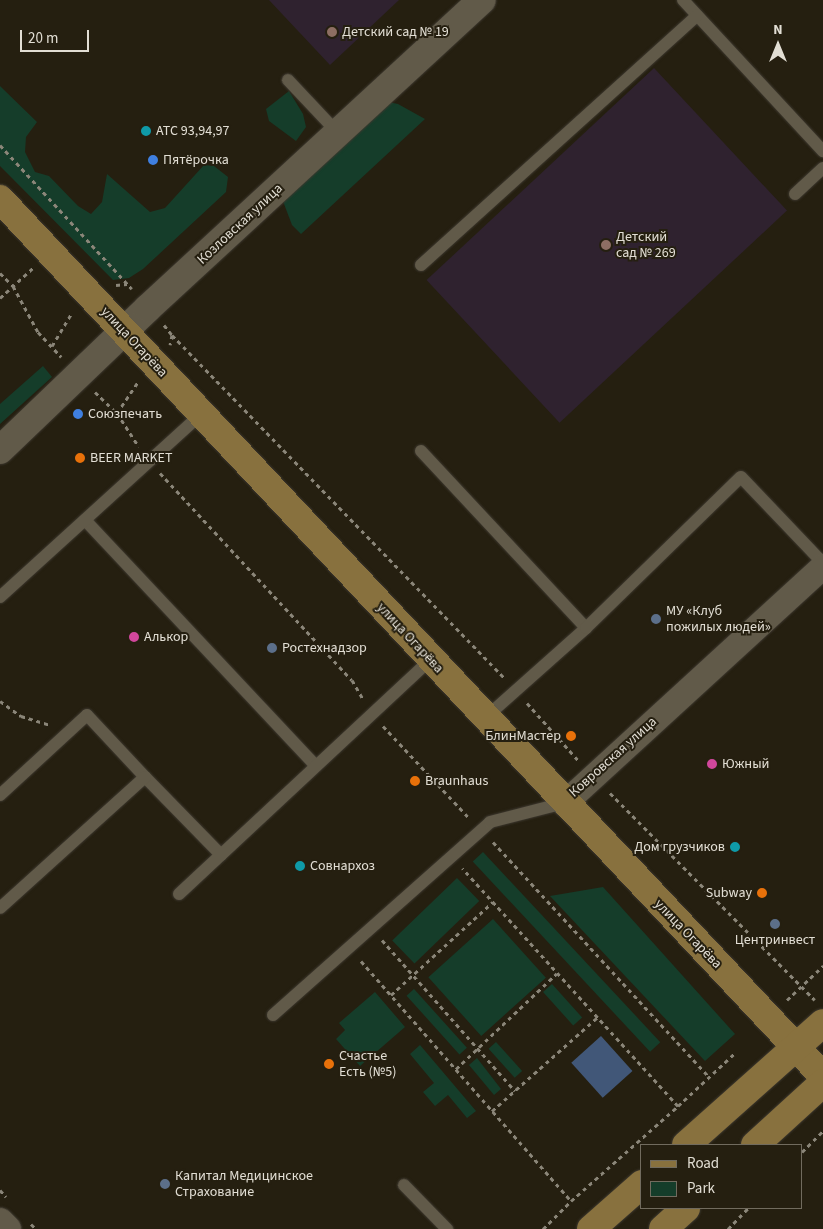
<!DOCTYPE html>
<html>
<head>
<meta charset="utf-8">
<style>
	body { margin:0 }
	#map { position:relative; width:823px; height:1229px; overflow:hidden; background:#251f10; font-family:"Source Sans 3",sans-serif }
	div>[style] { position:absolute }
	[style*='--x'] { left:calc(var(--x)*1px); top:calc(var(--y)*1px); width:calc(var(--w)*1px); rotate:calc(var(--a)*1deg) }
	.education>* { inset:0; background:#2f222f; transform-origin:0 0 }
	.green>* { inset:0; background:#153d2a; transform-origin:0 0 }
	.water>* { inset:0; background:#415778; transform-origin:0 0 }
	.path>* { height:3px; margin-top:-1.5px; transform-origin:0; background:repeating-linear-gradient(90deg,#8b8679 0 4px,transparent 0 8px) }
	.roads { filter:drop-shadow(0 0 1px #3d382f) drop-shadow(0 0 1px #3d382f) }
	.service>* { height:12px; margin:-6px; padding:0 6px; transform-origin:6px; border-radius:6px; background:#615a49 }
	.minor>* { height:25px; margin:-12.5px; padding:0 12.5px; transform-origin:12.5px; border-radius:12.5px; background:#615a49 }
	.tertiary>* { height:28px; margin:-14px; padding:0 14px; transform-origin:14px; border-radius:14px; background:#615a49 }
	.primary>* { height:28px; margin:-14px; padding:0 14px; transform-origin:14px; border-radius:14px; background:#88713e }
	.dots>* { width:14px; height:14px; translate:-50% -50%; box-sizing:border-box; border:2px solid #251f10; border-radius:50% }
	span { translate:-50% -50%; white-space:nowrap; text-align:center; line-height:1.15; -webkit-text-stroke:4px #251f10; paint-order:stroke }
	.poi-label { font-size:14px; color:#e2ded4 }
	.left { translate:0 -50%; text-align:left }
	.right { translate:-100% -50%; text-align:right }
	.street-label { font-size:14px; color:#e2ded4 }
	.legend { position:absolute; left:640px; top:1144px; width:162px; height:65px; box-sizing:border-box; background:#251f10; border:1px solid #716b5e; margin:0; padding:6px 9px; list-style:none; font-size:15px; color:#e2ded4 }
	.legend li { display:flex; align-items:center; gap:10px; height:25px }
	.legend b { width:25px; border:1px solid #716b5e }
	.north { position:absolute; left:753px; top:20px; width:50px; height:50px; -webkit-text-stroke:4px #251f10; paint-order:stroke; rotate:0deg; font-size:14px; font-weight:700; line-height:20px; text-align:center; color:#e2ded4 }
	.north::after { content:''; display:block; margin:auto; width:18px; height:22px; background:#e2ded4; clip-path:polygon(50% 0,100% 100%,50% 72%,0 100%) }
	.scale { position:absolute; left:20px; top:30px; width:69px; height:22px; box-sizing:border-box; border:2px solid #e2ded4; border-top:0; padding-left:6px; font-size:15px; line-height:18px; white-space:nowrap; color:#e2ded4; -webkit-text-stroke:4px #251f10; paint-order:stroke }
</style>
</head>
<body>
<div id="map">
	<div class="education">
		<i style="clip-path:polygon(269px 0,399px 0,330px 65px)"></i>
		<i style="left:654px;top:68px;width:195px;height:311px;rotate:47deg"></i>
	</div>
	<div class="green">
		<i style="clip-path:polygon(0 86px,37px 122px,26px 137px,25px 152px,35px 172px,49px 176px,78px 206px,91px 214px,102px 202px,107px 174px,150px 212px,165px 208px,204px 165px,214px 166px,228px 177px,226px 192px,143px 269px,129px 278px,113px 280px,0 166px)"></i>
		<i style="clip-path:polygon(289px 91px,303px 114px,306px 127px,296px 141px,269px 121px,266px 109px)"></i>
		<i style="clip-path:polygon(384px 101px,398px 104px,425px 119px,301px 234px,292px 225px,281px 196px)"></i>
		<i style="clip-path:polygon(43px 366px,52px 377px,0 424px,0 404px)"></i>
		<i style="left:483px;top:852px;width:260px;height:14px;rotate:47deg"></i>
		<i style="left:457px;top:878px;width:32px;height:90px;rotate:46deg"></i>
		<i style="clip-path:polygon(603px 887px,735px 1034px,705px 1061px,550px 896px)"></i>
		<i style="left:493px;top:919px;width:79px;height:87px;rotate:48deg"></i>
		<i style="left:552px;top:984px;width:45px;height:12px;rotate:48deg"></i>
		<i style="left:414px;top:989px;width:79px;height:10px;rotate:48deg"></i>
		<i style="clip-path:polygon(375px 992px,405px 1027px,360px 1066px,336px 1039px,345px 1030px,339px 1023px)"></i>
		<i style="left:496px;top:1042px;width:39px;height:10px;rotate:48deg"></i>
		<i style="clip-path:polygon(420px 1045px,476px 1111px,467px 1118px,448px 1095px,435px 1106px,423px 1092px,434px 1083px,410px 1054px)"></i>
		<i style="clip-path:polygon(477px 1058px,501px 1089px,494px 1095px,469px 1065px)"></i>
	</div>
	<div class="water">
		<i style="left:601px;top:1036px;width:47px;height:40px;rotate:48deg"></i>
	</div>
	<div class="path">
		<i style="--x:0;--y:145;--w:195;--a:47.5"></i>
		<i style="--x:0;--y:273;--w:18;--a:45"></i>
		<i style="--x:13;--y:286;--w:52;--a:61.5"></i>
		<i style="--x:38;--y:332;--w:34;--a:47"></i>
		<i style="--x:116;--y:285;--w:11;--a:-5"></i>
		<i style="--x:0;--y:298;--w:45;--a:-42.3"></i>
		<i style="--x:164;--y:325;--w:13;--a:51"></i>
		<i style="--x:172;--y:335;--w:10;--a:101"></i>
		<i style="--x:172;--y:335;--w:477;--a:45.9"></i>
		<i style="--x:52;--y:346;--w:39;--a:-59"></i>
		<i style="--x:95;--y:392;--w:30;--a:44"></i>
		<i style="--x:117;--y:413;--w:37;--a:-56"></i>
		<i style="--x:117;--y:413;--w:40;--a:57.1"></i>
		<i style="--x:160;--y:473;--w:282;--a:47.2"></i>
		<i style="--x:352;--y:680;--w:22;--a:60"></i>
		<i style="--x:0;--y:701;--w:26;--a:36"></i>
		<i style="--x:21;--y:716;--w:31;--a:17"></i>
		<i style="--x:527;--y:703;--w:76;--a:48.2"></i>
		<i style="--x:383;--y:726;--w:126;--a:46.9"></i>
		<i style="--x:610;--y:793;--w:291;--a:45.3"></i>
		<i style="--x:493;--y:842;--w:319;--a:47.4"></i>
		<i style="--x:382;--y:940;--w:201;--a:48.6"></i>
		<i style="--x:361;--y:961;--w:319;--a:48.8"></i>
		<i style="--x:571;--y:1201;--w:143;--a:-41.6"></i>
		<i style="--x:678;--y:1106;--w:321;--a:-132.2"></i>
		<i style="--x:391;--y:995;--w:138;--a:-42.4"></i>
		<i style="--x:787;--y:1000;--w:50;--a:-43.4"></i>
		<i style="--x:456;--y:1069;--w:139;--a:-43.5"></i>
		<i style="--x:678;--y:1106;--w:78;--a:-42.9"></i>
		<i style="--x:492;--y:1111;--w:142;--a:-41.6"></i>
		<i style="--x:802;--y:1152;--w:30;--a:-45"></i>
		<i style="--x:0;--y:1190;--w:9;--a:49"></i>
		<i style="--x:31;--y:1224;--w:7;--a:45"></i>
		<i style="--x:543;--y:1229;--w:40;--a:-45"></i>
		<i style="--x:728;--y:1229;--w:29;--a:-46"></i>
	</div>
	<div class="roads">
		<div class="service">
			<i style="--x:683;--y:0;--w:206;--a:47.2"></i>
			<i style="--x:288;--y:80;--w:73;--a:46.7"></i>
			<i style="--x:795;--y:194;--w:38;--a:-43"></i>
			<i style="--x:421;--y:265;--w:372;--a:-42.1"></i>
			<i style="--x:421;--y:451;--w:242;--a:47"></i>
			<i style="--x:85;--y:520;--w:337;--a:46.8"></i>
			<i style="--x:0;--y:597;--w:272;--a:-42.3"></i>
			<i style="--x:485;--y:718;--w:135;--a:-41.7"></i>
			<i style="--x:586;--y:628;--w:216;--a:-44.3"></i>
			<i style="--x:741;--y:477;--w:119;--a:46.4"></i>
			<i style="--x:145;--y:777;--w:109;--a:45.7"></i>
			<i style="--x:0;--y:795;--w:118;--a:-42.6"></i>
			<i style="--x:87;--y:715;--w:85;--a:46.9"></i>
			<i style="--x:145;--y:777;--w:195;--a:137.9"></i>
			<i style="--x:179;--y:894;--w:343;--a:-43"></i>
			<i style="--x:273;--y:1015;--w:290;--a:-41.6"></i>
			<i style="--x:490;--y:822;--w:76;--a:-14.4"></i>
			<i style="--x:404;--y:1185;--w:62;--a:45.7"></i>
		</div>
		<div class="minor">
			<i style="--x:564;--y:803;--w:351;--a:-42.5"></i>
		</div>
		<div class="tertiary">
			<i style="--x:0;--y:450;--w:205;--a:-43.8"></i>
			<i style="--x:148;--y:308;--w:454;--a:-42.7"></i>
			<i style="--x:0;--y:1222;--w:10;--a:45"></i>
		</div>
		<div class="primary">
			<i style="--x:0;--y:199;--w:1203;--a:46.82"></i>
			<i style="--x:686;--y:1145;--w:183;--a:-41.7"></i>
			<i style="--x:755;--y:1145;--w:92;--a:-42.4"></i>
			<i style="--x:591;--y:1229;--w:68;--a:-41.4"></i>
			<i style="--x:663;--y:1229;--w:31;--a:-42"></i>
		</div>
	</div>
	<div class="dots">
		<i style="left:332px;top:32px;background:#8d6e63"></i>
		<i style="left:146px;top:131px;background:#0f9aa8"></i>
		<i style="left:153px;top:160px;background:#3f7fe0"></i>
		<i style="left:606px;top:245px;background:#8d6e63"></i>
		<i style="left:78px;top:414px;background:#3f7fe0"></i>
		<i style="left:80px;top:458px;background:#e8710a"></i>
		<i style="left:656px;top:619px;background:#5c6f8a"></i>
		<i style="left:134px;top:637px;background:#d1479c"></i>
		<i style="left:272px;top:648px;background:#5c6f8a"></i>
		<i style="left:571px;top:736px;background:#e8710a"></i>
		<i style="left:712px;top:764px;background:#d1479c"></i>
		<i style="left:415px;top:781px;background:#e8710a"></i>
		<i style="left:735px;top:847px;background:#0f9aa8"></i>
		<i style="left:300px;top:866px;background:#0f9aa8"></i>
		<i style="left:762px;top:893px;background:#e8710a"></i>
		<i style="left:775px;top:924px;background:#5c6f8a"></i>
		<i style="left:329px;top:1064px;background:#e8710a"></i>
		<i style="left:165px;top:1184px;background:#5c6f8a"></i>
	</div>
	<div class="poi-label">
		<span class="left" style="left:342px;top:32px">Детский сад № 19</span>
		<span class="left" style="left:156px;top:131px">АТС 93,94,97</span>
		<span class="left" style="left:163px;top:160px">Пятёрочка</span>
		<span class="left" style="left:616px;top:245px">Детский<br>сад № 269</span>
		<span class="left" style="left:88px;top:414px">Союзпечать</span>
		<span class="left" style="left:90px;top:458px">BEER MARKET</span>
		<span class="left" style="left:666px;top:619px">МУ «Клуб<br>пожилых людей»</span>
		<span class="left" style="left:144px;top:637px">Алькор</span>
		<span class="left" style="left:282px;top:648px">Ростехнадзор</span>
		<span class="right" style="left:561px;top:736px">БлинМастер</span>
		<span class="left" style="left:722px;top:764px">Южный</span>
		<span class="left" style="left:425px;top:781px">Braunhaus</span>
		<span class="right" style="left:725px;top:847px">Дом грузчиков</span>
		<span class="left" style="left:310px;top:866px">Совнархоз</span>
		<span class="right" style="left:752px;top:893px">Subway</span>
		<span style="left:775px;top:940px">Центринвест</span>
		<span class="left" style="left:339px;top:1064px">Счастье<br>Есть (№5)</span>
		<span class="left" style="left:175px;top:1184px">Капитал Медицинское<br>Страхование</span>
	</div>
	<div class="street-label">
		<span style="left:240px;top:224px;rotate:-43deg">Козловская улица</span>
		<span style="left:134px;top:342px;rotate:47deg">улица Огарёва</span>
		<span style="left:410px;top:638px;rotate:47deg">улица Огарёва</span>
		<span style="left:613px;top:757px;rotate:-42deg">Ковровская улица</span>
		<span style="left:688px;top:934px;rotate:46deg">улица Огарёва</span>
	</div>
	<ul class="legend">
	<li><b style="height:6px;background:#88713e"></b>Road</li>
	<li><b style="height:14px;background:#153d2a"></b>Park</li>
	</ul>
	<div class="north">N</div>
	<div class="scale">20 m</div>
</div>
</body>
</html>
